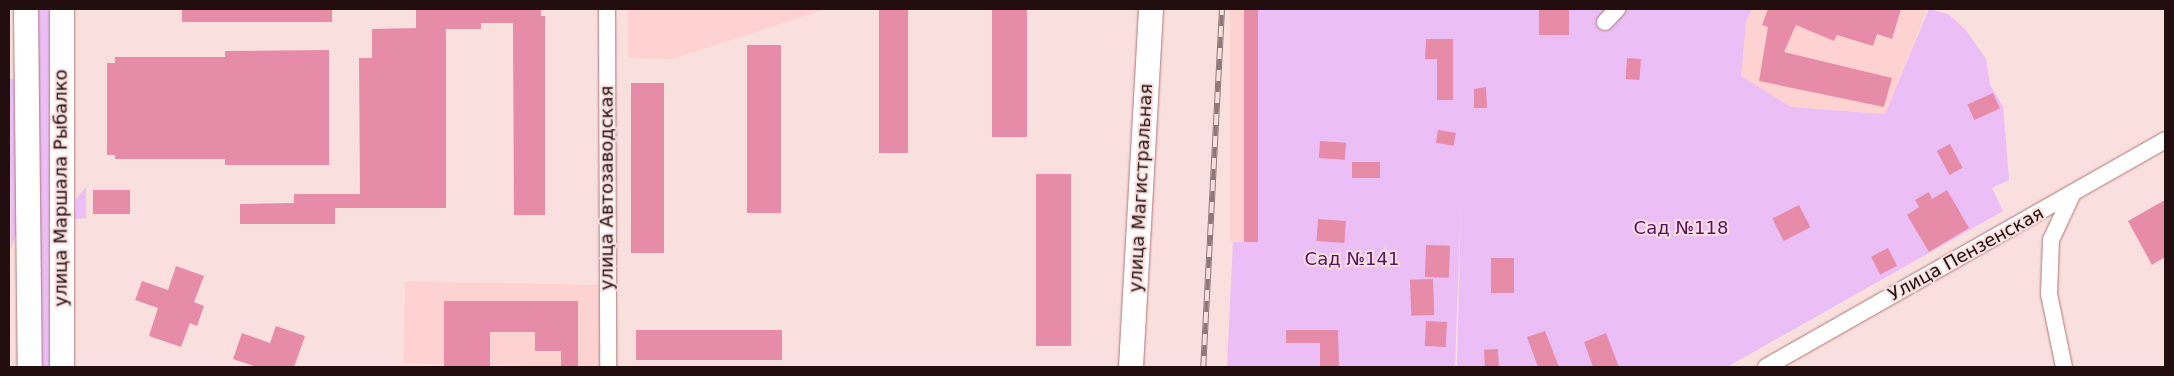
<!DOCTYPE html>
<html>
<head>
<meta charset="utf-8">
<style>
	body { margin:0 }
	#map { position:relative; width:2174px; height:376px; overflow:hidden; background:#f9dfde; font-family:"DejaVu Sans",sans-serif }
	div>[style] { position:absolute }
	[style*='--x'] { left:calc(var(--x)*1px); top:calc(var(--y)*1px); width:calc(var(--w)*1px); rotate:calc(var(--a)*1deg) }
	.built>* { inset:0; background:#fdd2d1; transform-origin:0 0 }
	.green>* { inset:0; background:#ebbef6; transform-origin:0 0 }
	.building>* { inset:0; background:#e68ca9; transform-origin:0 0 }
	.roads { filter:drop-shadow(0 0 1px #af7777) drop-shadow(0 0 1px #af7777) }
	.street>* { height:16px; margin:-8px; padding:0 8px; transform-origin:8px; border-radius:8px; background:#fff }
	.secondary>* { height:24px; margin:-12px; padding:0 12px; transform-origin:12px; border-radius:12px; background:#fff }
	.rail>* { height:5.5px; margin-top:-2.75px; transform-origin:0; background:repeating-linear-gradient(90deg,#f9dfde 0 11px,#907878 0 22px); box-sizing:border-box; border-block:1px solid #907878 }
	span { translate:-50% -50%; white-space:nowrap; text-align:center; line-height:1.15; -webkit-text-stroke:4px #f9dfde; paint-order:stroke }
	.street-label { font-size:18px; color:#230e0f }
	.park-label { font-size:18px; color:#561166 }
	.frame { position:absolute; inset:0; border:10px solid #230e0f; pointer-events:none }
</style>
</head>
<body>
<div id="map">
	<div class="built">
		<i style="clip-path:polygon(628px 9px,826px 9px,672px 59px,628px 58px)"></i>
		<i style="left:1230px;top:9px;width:28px;height:232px"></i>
		<i style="clip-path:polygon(1752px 9px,1927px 9px,1886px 114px,1791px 107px,1740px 76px,1746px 22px)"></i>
		<i style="left:603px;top:285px;width:82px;height:198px;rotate:91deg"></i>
	</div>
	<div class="green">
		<i style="left:36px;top:9px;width:16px;height:358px"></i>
		<i style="clip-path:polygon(1258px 9px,1752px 9px,1746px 22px,1741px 76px,1791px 107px,1885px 114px,1929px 9px,1948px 14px,1965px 29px,1986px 59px,1990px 85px,2003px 106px,2009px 180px,1992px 188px,2003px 211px,1727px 367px,1457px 367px,1461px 202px,1455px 367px,1227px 367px,1233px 242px,1246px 242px)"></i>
		<i style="clip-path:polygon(9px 78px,15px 81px,22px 212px,11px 250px)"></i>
		<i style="clip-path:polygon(86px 187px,86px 218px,75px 219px,76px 199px)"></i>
	</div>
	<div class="building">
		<i style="left:182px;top:9px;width:150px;height:13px"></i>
		<i style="clip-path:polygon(416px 9px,541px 9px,541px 16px,545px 16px,545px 215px,514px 215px,513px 23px,481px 23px,481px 29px,446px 29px,446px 208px,335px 208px,335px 224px,240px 224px,240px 204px,294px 203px,294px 194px,360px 194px,359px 58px,372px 58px,372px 29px,416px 28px)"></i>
		<i style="left:879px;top:9px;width:29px;height:144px"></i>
		<i style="left:992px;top:9px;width:35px;height:128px"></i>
		<i style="left:1244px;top:9px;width:14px;height:233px"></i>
		<i style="left:1539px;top:9px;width:30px;height:26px"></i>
		<i style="clip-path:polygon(1768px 9px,1901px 9px,1892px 39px,1877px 34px,1873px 46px,1837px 35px,1834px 41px,1796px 25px,1784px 52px,1892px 78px,1884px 107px,1759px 81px,1768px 27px,1762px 25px)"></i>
		<i style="clip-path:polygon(1426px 39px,1453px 39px,1453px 100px,1437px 100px,1437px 59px,1425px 59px)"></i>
		<i style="left:747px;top:45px;width:34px;height:168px"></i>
		<i style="clip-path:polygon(329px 50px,329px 165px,225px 165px,225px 159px,115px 159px,115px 155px,107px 155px,107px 63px,115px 63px,115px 57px,225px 57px,225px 51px)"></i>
		<i style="left:1627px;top:58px;width:14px;height:21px;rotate:4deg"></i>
		<i style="left:631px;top:83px;width:33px;height:170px"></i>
		<i style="clip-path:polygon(1486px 87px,1487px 108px,1474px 108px,1474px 89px)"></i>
		<i style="left:1993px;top:93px;width:17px;height:28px;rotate:66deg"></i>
		<i style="left:1438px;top:130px;width:18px;height:13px;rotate:9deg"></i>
		<i style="left:1320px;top:141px;width:26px;height:17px;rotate:4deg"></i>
		<i style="left:1950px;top:144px;width:27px;height:15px;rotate:62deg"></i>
		<i style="left:1352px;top:162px;width:28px;height:16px"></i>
		<i style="left:1036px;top:174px;width:35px;height:172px"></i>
		<i style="left:93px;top:190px;width:37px;height:24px"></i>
		<i style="clip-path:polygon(1947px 190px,1969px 228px,1929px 252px,1907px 215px,1919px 207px,1915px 200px,1929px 192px,1932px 199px)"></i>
		<i style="clip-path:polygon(2165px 200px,2165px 257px,2152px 265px,2128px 221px)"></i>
		<i style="left:1799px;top:205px;width:25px;height:30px;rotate:63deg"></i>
		<i style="left:1318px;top:219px;width:28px;height:22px;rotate:4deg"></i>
		<i style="left:1426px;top:245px;width:24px;height:32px;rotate:2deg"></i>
		<i style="left:1888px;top:248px;width:20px;height:19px;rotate:63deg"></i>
		<i style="left:1491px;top:258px;width:23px;height:35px"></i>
		<i style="clip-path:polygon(176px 266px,204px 276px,194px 302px,204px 306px,197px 326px,190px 323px,181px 347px,149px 336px,158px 308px,135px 300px,142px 281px,168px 290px)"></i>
		<i style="left:1433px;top:279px;width:36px;height:23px;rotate:88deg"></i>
		<i style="clip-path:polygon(444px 301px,578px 301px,578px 367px,561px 367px,561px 351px,535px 351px,535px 332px,490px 332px,490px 367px,444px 367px)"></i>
		<i style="left:1426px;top:321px;width:21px;height:25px;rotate:3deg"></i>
		<i style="clip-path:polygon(276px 326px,305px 336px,294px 367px,257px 367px,233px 359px,242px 333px,270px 343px)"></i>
		<i style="left:636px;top:330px;width:146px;height:30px"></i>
		<i style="clip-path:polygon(1286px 330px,1338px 330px,1339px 367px,1320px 367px,1320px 343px,1286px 343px)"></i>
		<i style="clip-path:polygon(1545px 331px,1559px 367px,1538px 367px,1527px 337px)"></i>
		<i style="clip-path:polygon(1606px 333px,1619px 367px,1593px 367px,1584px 342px)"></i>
		<i style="left:1498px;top:349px;width:18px;height:14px;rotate:87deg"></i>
	</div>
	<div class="roads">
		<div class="street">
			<i style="--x:607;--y:9;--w:358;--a:89.8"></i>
			<i style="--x:1605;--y:22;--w:18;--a:-47"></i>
			<i style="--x:1766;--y:367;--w:459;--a:-29.6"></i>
			<i style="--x:2064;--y:367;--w:75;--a:-101.6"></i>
			<i style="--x:2049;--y:294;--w:54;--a:-87.9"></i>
			<i style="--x:2051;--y:240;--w:50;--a:-65"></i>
		</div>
		<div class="secondary">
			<i style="--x:26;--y:9;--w:358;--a:89.4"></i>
			<i style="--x:62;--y:367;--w:358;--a:-90"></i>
			<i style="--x:1131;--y:367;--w:359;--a:-86.8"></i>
		</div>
	</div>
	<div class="rail">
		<i style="--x:1203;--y:367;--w:359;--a:-87"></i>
	</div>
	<div class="street-label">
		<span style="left:61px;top:188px;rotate:-90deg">улица Маршала Рыбалко</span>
		<span style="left:607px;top:188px;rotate:-90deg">улица Автозаводская</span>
		<span style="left:1141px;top:188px;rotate:-87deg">улица Магистральная</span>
		<span style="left:1966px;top:254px;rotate:-29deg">Улица Пензенская</span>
	</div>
	<div class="park-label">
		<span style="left:1681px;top:228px">Сад №118</span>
		<span style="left:1352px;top:259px">Сад №141</span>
	</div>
	<div class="frame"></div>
</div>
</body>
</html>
